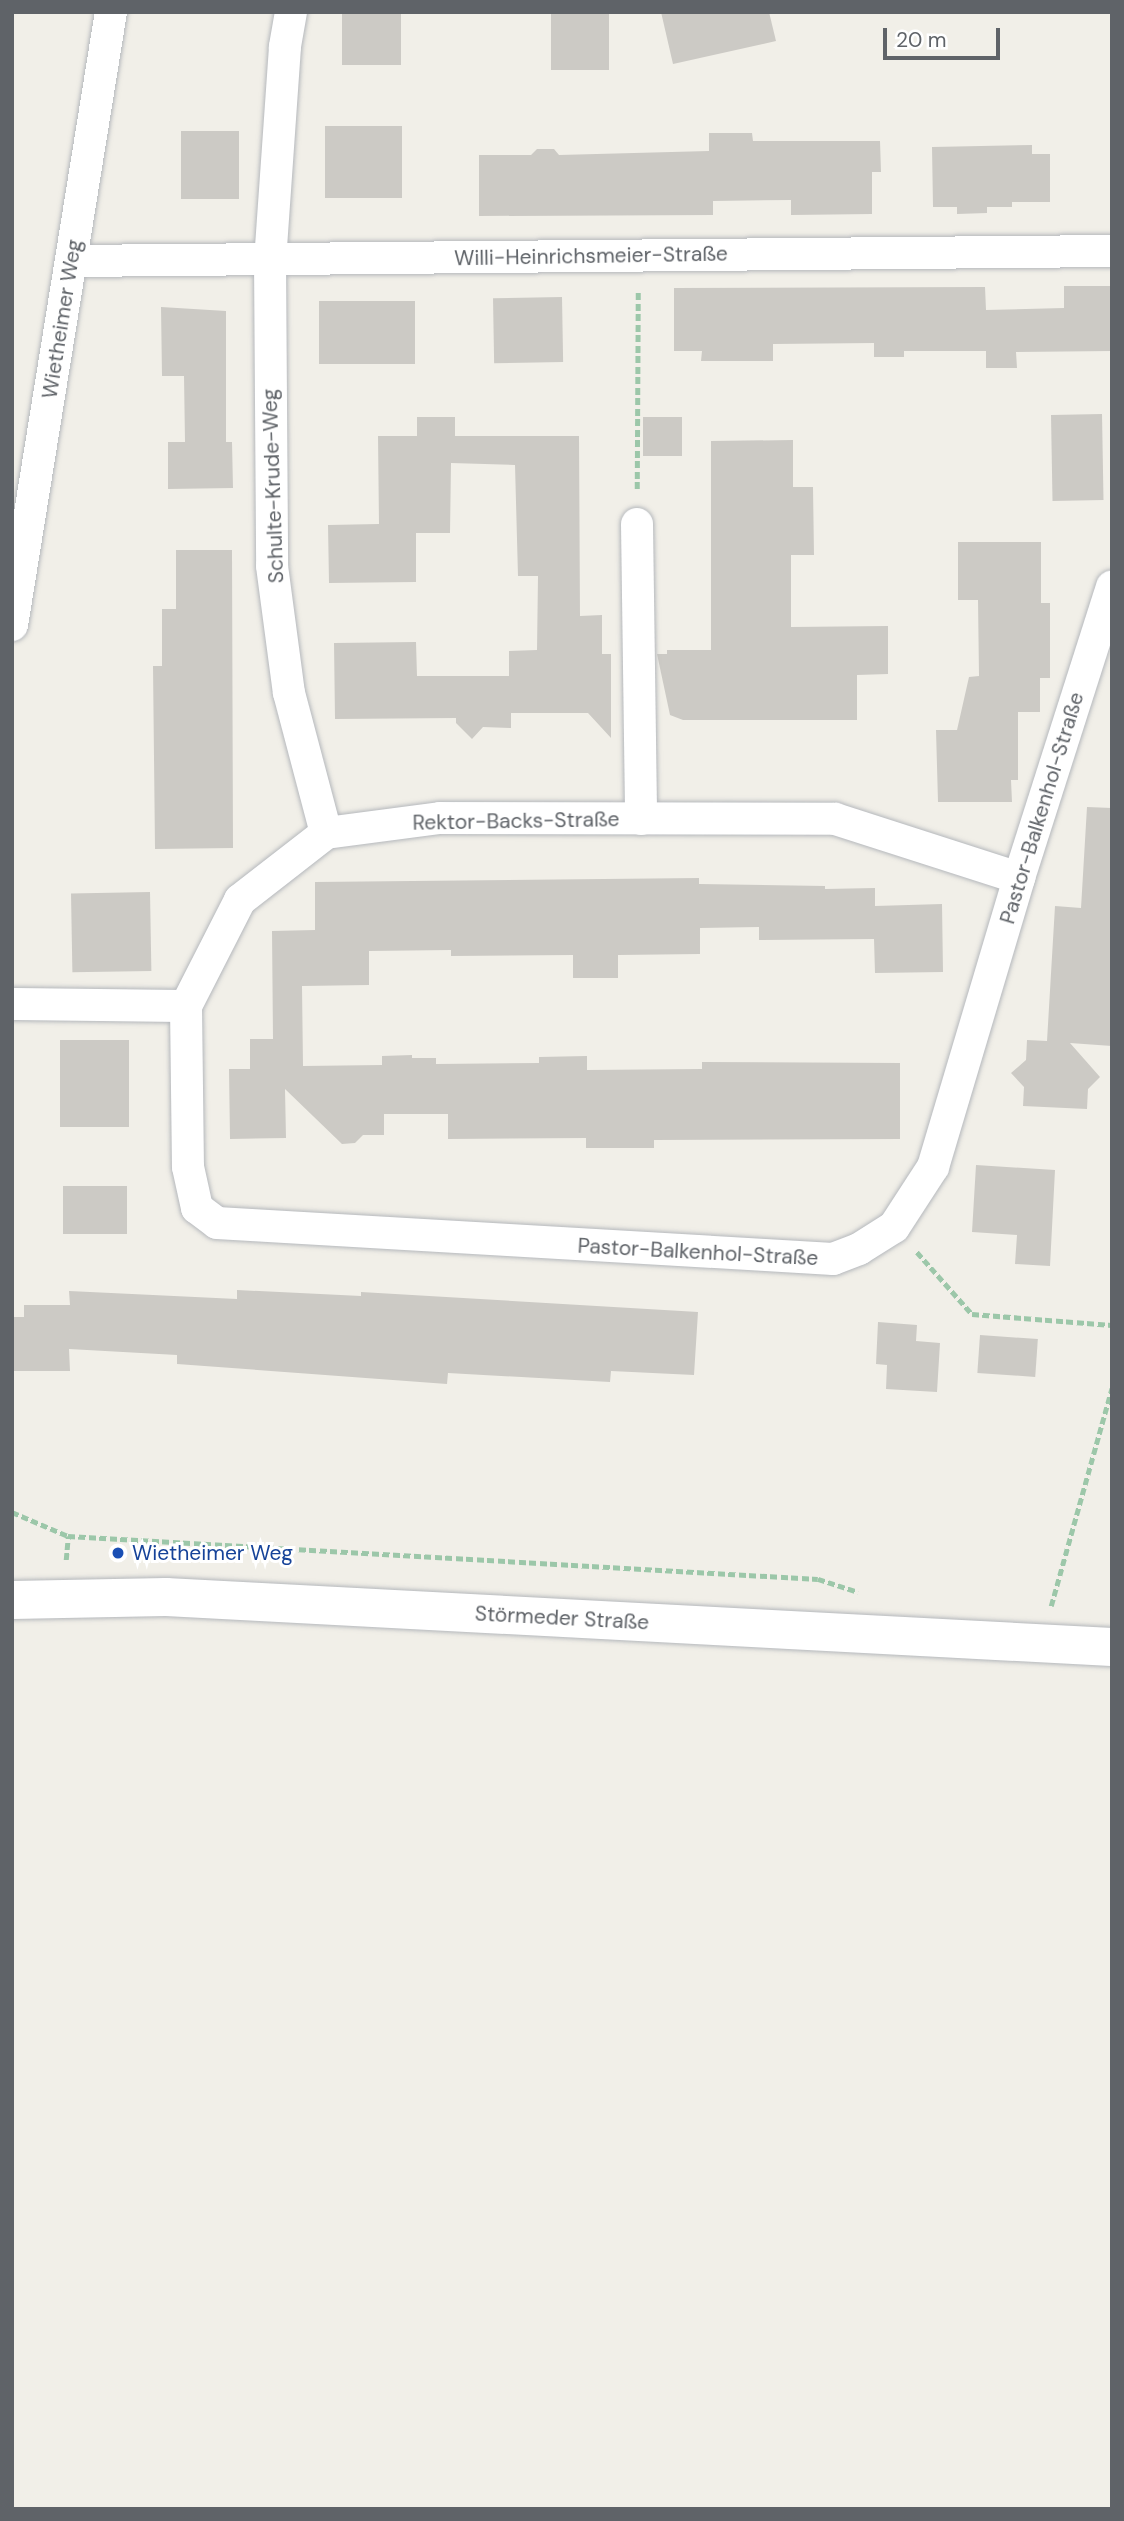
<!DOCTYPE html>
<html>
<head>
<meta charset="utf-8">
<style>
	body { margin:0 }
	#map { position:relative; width:1124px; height:2521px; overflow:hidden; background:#f1efe8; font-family:"DM Sans",sans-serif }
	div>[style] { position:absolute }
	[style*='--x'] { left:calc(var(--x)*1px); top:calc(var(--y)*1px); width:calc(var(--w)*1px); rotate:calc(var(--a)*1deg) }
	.building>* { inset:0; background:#cccac5; transform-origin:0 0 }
	.path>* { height:4.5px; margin-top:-2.25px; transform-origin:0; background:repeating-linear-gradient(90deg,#9cc7a9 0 7px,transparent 0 10.5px) }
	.roads { filter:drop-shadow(0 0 2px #b5b8bc) drop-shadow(0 0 2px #b5b8bc) }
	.street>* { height:32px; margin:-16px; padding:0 16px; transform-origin:16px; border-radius:16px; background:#fff }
	.secondary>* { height:38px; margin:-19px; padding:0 19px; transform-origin:19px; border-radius:19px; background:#fff }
	.dots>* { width:19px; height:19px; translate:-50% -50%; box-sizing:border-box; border:4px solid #fff; border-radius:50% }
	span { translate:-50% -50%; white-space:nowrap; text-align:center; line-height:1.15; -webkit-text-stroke:6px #fff; paint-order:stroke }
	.street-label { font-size:21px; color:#5f6368 }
	.transit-label { font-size:21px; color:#164399 }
	.left { translate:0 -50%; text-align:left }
	.frame { position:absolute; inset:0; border:14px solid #5f6368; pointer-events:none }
	.scale { position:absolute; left:883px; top:28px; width:117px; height:32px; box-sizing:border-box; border:4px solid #5f6368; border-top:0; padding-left:9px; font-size:21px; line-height:24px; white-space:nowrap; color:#5f6368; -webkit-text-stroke:5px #fff; paint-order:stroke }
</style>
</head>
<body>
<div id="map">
	<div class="building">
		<i style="left:342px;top:12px;width:59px;height:53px"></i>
		<i style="left:551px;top:12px;width:58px;height:58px"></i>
		<i style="clip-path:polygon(661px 12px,769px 12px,776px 41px,673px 64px)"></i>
		<i style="left:325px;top:126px;width:77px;height:72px"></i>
		<i style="left:181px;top:131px;width:58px;height:68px"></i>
		<i style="clip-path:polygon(709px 133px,752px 133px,753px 141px,880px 141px,881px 172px,872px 172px,872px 214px,791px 215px,791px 200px,713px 201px,713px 215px,479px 216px,479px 155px,531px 155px,537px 149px,554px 149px,559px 155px,709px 151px)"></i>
		<i style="clip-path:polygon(1032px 145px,1032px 154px,1050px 154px,1050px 202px,1012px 202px,1012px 207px,987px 207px,987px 213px,957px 214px,957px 207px,933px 207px,932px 147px)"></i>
		<i style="clip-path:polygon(1064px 286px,1112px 286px,1112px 351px,1016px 352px,1017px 368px,986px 368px,986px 351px,904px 351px,904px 357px,874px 357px,874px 343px,773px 344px,773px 361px,701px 361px,702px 351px,674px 351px,674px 288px,985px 287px,986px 310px,1064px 308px)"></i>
		<i style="left:562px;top:297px;width:65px;height:69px;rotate:89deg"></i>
		<i style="left:415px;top:301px;width:63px;height:96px;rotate:90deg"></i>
		<i style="clip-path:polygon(161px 307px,226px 311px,226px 442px,232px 442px,233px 488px,168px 489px,168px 442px,185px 442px,184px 376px,162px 376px)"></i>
		<i style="left:1102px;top:414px;width:86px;height:51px;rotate:89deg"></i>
		<i style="clip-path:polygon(417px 417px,455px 417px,455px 436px,579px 436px,580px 616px,602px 615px,602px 654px,611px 654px,611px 738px,588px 713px,511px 713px,511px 728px,483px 727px,472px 739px,456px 723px,456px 718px,335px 719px,334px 643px,416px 642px,417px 676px,509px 676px,509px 651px,537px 650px,538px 576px,518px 576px,515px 465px,451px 463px,450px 533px,416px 533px,416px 582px,329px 583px,328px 525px,379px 524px,378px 436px,417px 436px)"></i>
		<i style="left:643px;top:417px;width:39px;height:39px"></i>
		<i style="clip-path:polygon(793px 440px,793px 487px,813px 487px,814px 555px,791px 555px,791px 627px,888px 626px,888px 674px,857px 675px,857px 720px,683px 720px,670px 715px,657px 654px,667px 654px,667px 650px,711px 650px,711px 441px)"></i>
		<i style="clip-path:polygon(958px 542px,1041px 542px,1041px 603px,1050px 603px,1050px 678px,1040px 678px,1040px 712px,1018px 712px,1018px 780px,1011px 780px,1012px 802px,938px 802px,936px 730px,957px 730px,969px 677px,979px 676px,978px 600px,958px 600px)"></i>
		<i style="clip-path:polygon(176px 550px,232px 550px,233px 848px,155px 849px,153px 666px,162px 666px,162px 609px,176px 609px)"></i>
		<i style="clip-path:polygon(1087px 807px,1112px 808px,1112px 1046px,1070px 1043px,1100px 1077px,1088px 1089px,1087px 1109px,1023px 1106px,1024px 1087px,1011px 1073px,1026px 1060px,1027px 1040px,1047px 1041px,1055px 906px,1081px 908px)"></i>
		<i style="clip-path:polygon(699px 878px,699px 884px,825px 886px,825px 889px,875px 888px,875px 906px,942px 904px,943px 972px,875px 973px,874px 939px,759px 940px,759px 927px,700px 928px,700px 954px,618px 955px,618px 978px,573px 978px,573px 955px,451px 956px,451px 950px,369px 951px,369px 985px,302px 986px,303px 1066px,382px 1065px,382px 1056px,412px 1055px,412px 1058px,436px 1058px,436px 1064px,539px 1063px,539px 1057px,587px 1056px,587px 1070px,702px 1069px,702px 1062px,900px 1063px,900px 1139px,654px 1140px,654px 1148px,586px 1148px,586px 1138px,448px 1139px,448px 1114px,384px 1114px,384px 1135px,363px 1135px,355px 1143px,342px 1144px,285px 1089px,286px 1138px,230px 1139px,229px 1069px,250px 1069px,250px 1039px,273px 1039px,272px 931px,315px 930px,315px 882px)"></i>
		<i style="left:150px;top:892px;width:79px;height:79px;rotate:89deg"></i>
		<i style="left:60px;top:1040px;width:69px;height:87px"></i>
		<i style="clip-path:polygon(976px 1165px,1055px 1170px,1050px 1266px,1015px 1264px,1017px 1235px,972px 1232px)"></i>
		<i style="left:63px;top:1186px;width:64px;height:48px"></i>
		<i style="clip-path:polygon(237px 1290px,361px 1296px,361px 1292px,698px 1312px,694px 1375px,611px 1371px,610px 1382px,448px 1373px,447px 1384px,177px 1364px,177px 1355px,69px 1349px,70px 1371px,12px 1371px,12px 1317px,24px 1317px,24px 1305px,70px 1305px,69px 1291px,237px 1299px)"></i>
		<i style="clip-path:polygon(878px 1322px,917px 1325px,916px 1341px,940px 1343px,937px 1392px,886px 1389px,887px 1365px,876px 1364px)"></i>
		<i style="left:980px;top:1335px;width:58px;height:38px;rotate:4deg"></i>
	</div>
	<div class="path">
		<i style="--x:637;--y:489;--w:198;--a:-89.7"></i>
		<i style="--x:917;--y:1252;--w:83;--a:48.4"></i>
		<i style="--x:972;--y:1314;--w:140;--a:4.5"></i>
		<i style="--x:12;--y:1512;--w:61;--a:23.2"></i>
		<i style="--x:68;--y:1536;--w:751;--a:3.28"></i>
		<i style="--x:818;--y:1579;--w:42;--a:18"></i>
		<i style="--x:66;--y:1560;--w:24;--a:-85"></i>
		<i style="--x:1051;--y:1606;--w:226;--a:-74.4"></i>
	</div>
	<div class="roads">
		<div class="street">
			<i style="--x:291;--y:12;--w:36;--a:100"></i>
			<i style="--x:285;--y:47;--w:213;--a:94"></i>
			<i style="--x:270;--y:259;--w:307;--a:89.6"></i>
			<i style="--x:272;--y:566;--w:128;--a:82.4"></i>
			<i style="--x:289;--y:693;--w:145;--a:75.2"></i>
			<i style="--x:71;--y:261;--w:1041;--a:-0.55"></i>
			<i style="--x:637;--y:524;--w:295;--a:89.2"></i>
			<i style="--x:12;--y:625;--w:621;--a:-80.83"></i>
			<i style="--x:12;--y:1004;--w:174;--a:0.7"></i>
			<i style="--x:186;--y:1006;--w:161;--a:89.3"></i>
			<i style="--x:188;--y:1167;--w:42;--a:77.6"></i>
			<i style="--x:197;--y:1208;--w:25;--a:37"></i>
			<i style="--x:217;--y:1223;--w:617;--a:3.34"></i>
			<i style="--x:833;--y:1259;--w:28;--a:-21"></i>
			<i style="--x:859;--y:1249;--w:41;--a:-32.2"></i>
			<i style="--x:894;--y:1227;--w:72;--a:-57"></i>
			<i style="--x:933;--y:1167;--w:302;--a:-73.4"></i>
			<i style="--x:1019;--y:878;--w:306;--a:-72.3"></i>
			<i style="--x:186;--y:1006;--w:119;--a:-63"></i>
			<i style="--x:240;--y:900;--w:109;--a:-37.9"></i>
			<i style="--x:326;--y:833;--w:115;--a:-7.5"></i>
			<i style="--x:440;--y:818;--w:395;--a:0.1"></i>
			<i style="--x:835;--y:819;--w:193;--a:17.8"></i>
		</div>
		<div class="secondary">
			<i style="--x:12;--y:1600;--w:154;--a:-1.1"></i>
			<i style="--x:166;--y:1597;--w:947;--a:3.03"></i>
		</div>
	</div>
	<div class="dots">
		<i style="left:118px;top:1553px;background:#1a4fb4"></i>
	</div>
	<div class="street-label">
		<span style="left:591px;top:256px;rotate:-1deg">Willi-Heinrichsmeier-Straße</span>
		<span style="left:62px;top:319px;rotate:-81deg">Wietheimer Weg</span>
		<span style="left:273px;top:486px;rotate:-92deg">Schulte-Krude-Weg</span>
		<span style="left:1042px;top:808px;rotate:-73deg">Pastor-Balkenhol-Straße</span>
		<span style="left:516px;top:821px;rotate:-1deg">Rektor-Backs-Straße</span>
		<span style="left:698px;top:1252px;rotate:3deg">Pastor-Balkenhol-Straße</span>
		<span style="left:562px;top:1618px;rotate:3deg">Störmeder Straße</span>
	</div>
	<div class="transit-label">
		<span class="left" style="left:132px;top:1553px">Wietheimer Weg</span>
	</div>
	<div class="frame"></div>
	<div class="scale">20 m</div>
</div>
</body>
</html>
